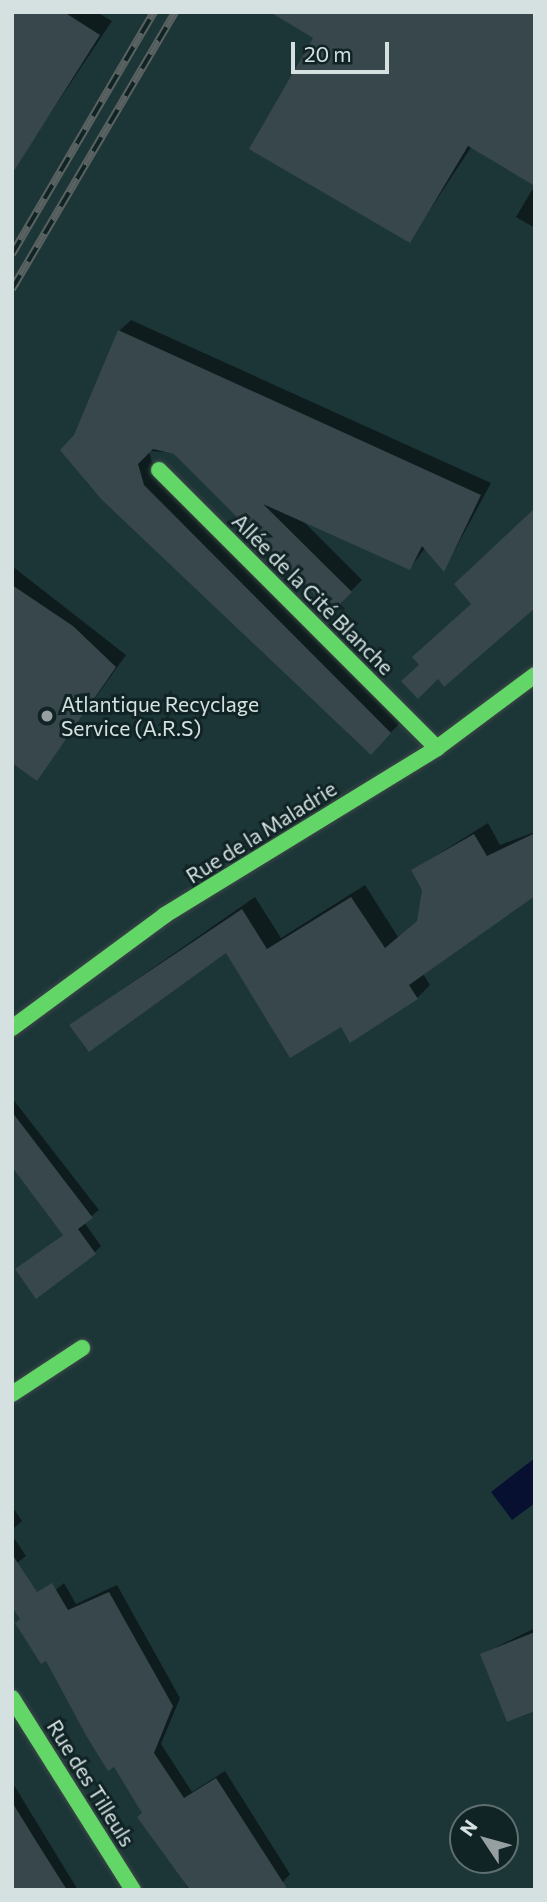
<!DOCTYPE html>
<html>
<head>
<meta charset="utf-8">
<style>
	body { margin:0 }
	#map { position:relative; width:547px; height:1902px; overflow:hidden; background:#202a2a; font-family:Commissioner,sans-serif }
	div>[style] { position:absolute }
	[style*='--x'] { left:calc(var(--x)*1px); top:calc(var(--y)*1px); width:calc(var(--w)*1px); rotate:calc(var(--a)*1deg) }
	.built>* { inset:0; background:#1c3638 }
	.water>* { inset:0; background:#071030 }
	.shadow>* { inset:0; background:#0007 }
	.building>* { inset:0; background:#37474b }
	.roads { filter:drop-shadow(0 0 2px #3e4747) drop-shadow(0 0 2px #3e4747) }
	.fast>* { height:16px; margin:-8px; padding:0 8px; transform-origin:8px; border-radius:8px; background:#63d668 }
	.rail>* { height:8px; margin-top:-4px; transform-origin:0; background:repeating-linear-gradient(90deg,#112425 0 16px,#5a6161 0 32px); box-sizing:border-box; border-block:2px solid #5a6161 }
	.dots>* { width:19px; height:19px; translate:-50% -50%; box-sizing:border-box; border:4px solid #112425; border-radius:50% }
	span { translate:-50% -50%; white-space:nowrap; text-align:center; line-height:1.15; -webkit-text-stroke:6px #112425; paint-order:stroke }
	.street-label { font-size:21px; color:#d5e0e1 }
	.poi-label { font-size:21px; color:#d5e0e1 }
	.left { translate:0 -50%; text-align:left }
	.frame { position:absolute; inset:0; border:14px solid #d5e0e1; pointer-events:none }
	.north { position:absolute; left:449px; top:1804px; width:70px; height:70px; box-sizing:border-box; background:#112425; border:2px solid #5f6f70; border-radius:50%; rotate:306deg; font-size:19px; font-weight:700; line-height:28px; text-align:center; color:#d5e0e1 }
	.north::after { content:''; display:block; margin:auto; width:24px; height:32px; background:#96a0a1; clip-path:polygon(50% 0,100% 100%,50% 72%,0 100%) }
	.scale { position:absolute; left:291px; top:42px; width:98px; height:32px; box-sizing:border-box; border:4px solid #d5e0e1; border-top:0; padding-left:9px; font-size:21px; line-height:24px; white-space:nowrap; color:#d5e0e1; -webkit-text-stroke:5px #112425; paint-order:stroke }
</style>
</head>
<body>
<div id="map">
	<div class="built">
		<i style="clip-path:polygon(evenodd,12px 12px,535px 12px,535px 1890px,12px 1890px,12px 12px,463px 1818px,505px 1818px,505px 1860px,463px 1860px,463px 1818px)"></i>
	</div>
	<div class="water">
		<i style="clip-path:polygon(535px 1458px,535px 1503px,512px 1520px,491px 1492px)"></i>
	</div>
	<div class="shadow">
		<i style="clip-path:polygon(12px 12px,97px 12px,112px 21px,18px 162px)"></i>
		<i style="clip-path:polygon(316px 37px,472px 146px,410px 240px)"></i>
		<i style="clip-path:polygon(535px 185px,535px 228px,516px 217px)"></i>
		<i style="clip-path:polygon(131px 320px,491px 483px,444px 570px,426px 547px,410px 568px,302px 520px,362px 580px,332px 610px,175px 453px,149px 451px,155px 474px,402px 721px,371px 753px,86px 482px,90px 477px,76px 436px,119px 331px)"></i>
		<i style="clip-path:polygon(12px 566px,126px 655px,37px 779px,12px 761px)"></i>
		<i style="clip-path:polygon(488px 823px,500px 845px,535px 832px,535px 894px,423px 974px,430px 985px,417px 998px,341px 1025px,227px 951px,71px 1025px,255px 897px,281px 938px,365px 885px,398px 937px,419px 920px,424px 890px,413px 870px)"></i>
		<i style="clip-path:polygon(12px 1098px,99px 1210px,84px 1222px,101px 1246px,94px 1253px,17px 1269px,64px 1234px,12px 1164px)"></i>
		<i style="clip-path:polygon(12px 1506px,22px 1521px,12px 1530px)"></i>
		<i style="clip-path:polygon(12px 1535px,26px 1556px,12px 1567px)"></i>
		<i style="clip-path:polygon(64px 1583px,76px 1604px,117px 1585px,180px 1698px,161px 1744px,192px 1792px,225px 1771px,290px 1874px,283px 1882px,270px 1890px,189px 1890px,25px 1615px)"></i>
		<i style="clip-path:polygon(535px 1628px,535px 1709px,482px 1654px)"></i>
		<i style="clip-path:polygon(12px 1782px,78px 1890px,12px 1890px)"></i>
	</div>
	<div class="building">
		<i style="clip-path:polygon(12px 12px,64px 12px,100px 35px,12px 174px)"></i>
		<i style="clip-path:polygon(270px 12px,535px 12px,535px 186px,468px 146px,410px 243px,249px 149px,313px 38px)"></i>
		<i style="clip-path:polygon(118px 330px,481px 495px,444px 572px,422px 546px,410px 570px,263px 504px,352px 592px,332px 612px,174px 454px,153px 449px,138px 464px,144px 485px,391px 733px,371px 755px,101px 499px,60px 450px,74px 435px)"></i>
		<i style="clip-path:polygon(535px 508px,535px 608px,444px 687px,438px 679px,418px 699px,401px 681px,419px 665px,412px 657px,471px 604px,454px 584px)"></i>
		<i style="clip-path:polygon(12px 585px,73px 626px,116px 667px,37px 781px,12px 763px)"></i>
		<i style="clip-path:polygon(535px 833px,535px 896px,409px 985px,418px 999px,350px 1043px,341px 1027px,290px 1058px,226px 953px,89px 1052px,69px 1025px,242px 909px,267px 949px,351px 897px,385px 948px,417px 921px,422px 890px,411px 870px,474px 834px,487px 856px)"></i>
		<i style="clip-path:polygon(12px 1112px,93px 1218px,78px 1229px,96px 1254px,36px 1299px,15px 1269px,63px 1235px,12px 1167px)"></i>
		<i style="clip-path:polygon(12px 1554px,37px 1592px,52px 1583px,68px 1610px,109px 1592px,173px 1706px,154px 1753px,184px 1798px,216px 1778px,288px 1890px,190px 1890px,137px 1817px,142px 1813px,114px 1767px,108px 1771px,87px 1737px,46px 1661px,41px 1664px,15px 1623px,20px 1619px,12px 1607px)"></i>
		<i style="clip-path:polygon(535px 1632px,535px 1711px,507px 1722px,480px 1654px)"></i>
		<i style="clip-path:polygon(12px 1802px,36px 1841px,67px 1890px,12px 1890px)"></i>
	</div>
	<div class="roads">
		<div class="fast">
			<i style="--x:159;--y:470;--w:393;--a:45"></i>
			<i style="--x:12;--y:1028;--w:190;--a:-36.4"></i>
			<i style="--x:165;--y:915;--w:319;--a:-31.5"></i>
			<i style="--x:437;--y:748;--w:122;--a:-36.7"></i>
			<i style="--x:12;--y:1394;--w:84;--a:-33.3"></i>
			<i style="--x:12;--y:1698;--w:227;--a:57.8"></i>
		</div>
	</div>
	<div class="rail">
		<i style="--x:12;--y:254;--w:281;--a:-59.6"></i>
		<i style="--x:12;--y:289;--w:321;--a:-59.5"></i>
	</div>
	<div class="dots">
		<i style="left:47px;top:716px;background:#96a0a1"></i>
	</div>
	<div class="street-label">
		<span style="left:313px;top:594px;rotate:45deg">Allée de la Cité Blanche</span>
		<span style="left:261px;top:832px;rotate:-32deg">Rue de la Maladrie</span>
		<span style="left:91px;top:1783px;rotate:58deg">Rue des Tilleuls</span>
	</div>
	<div class="poi-label">
		<span class="left" style="left:61px;top:716px">Atlantique Recyclage<br>Service (A.R.S)</span>
	</div>
	<div class="frame"></div>
	<div class="north">N</div>
	<div class="scale">20 m</div>
</div>
</body>
</html>
